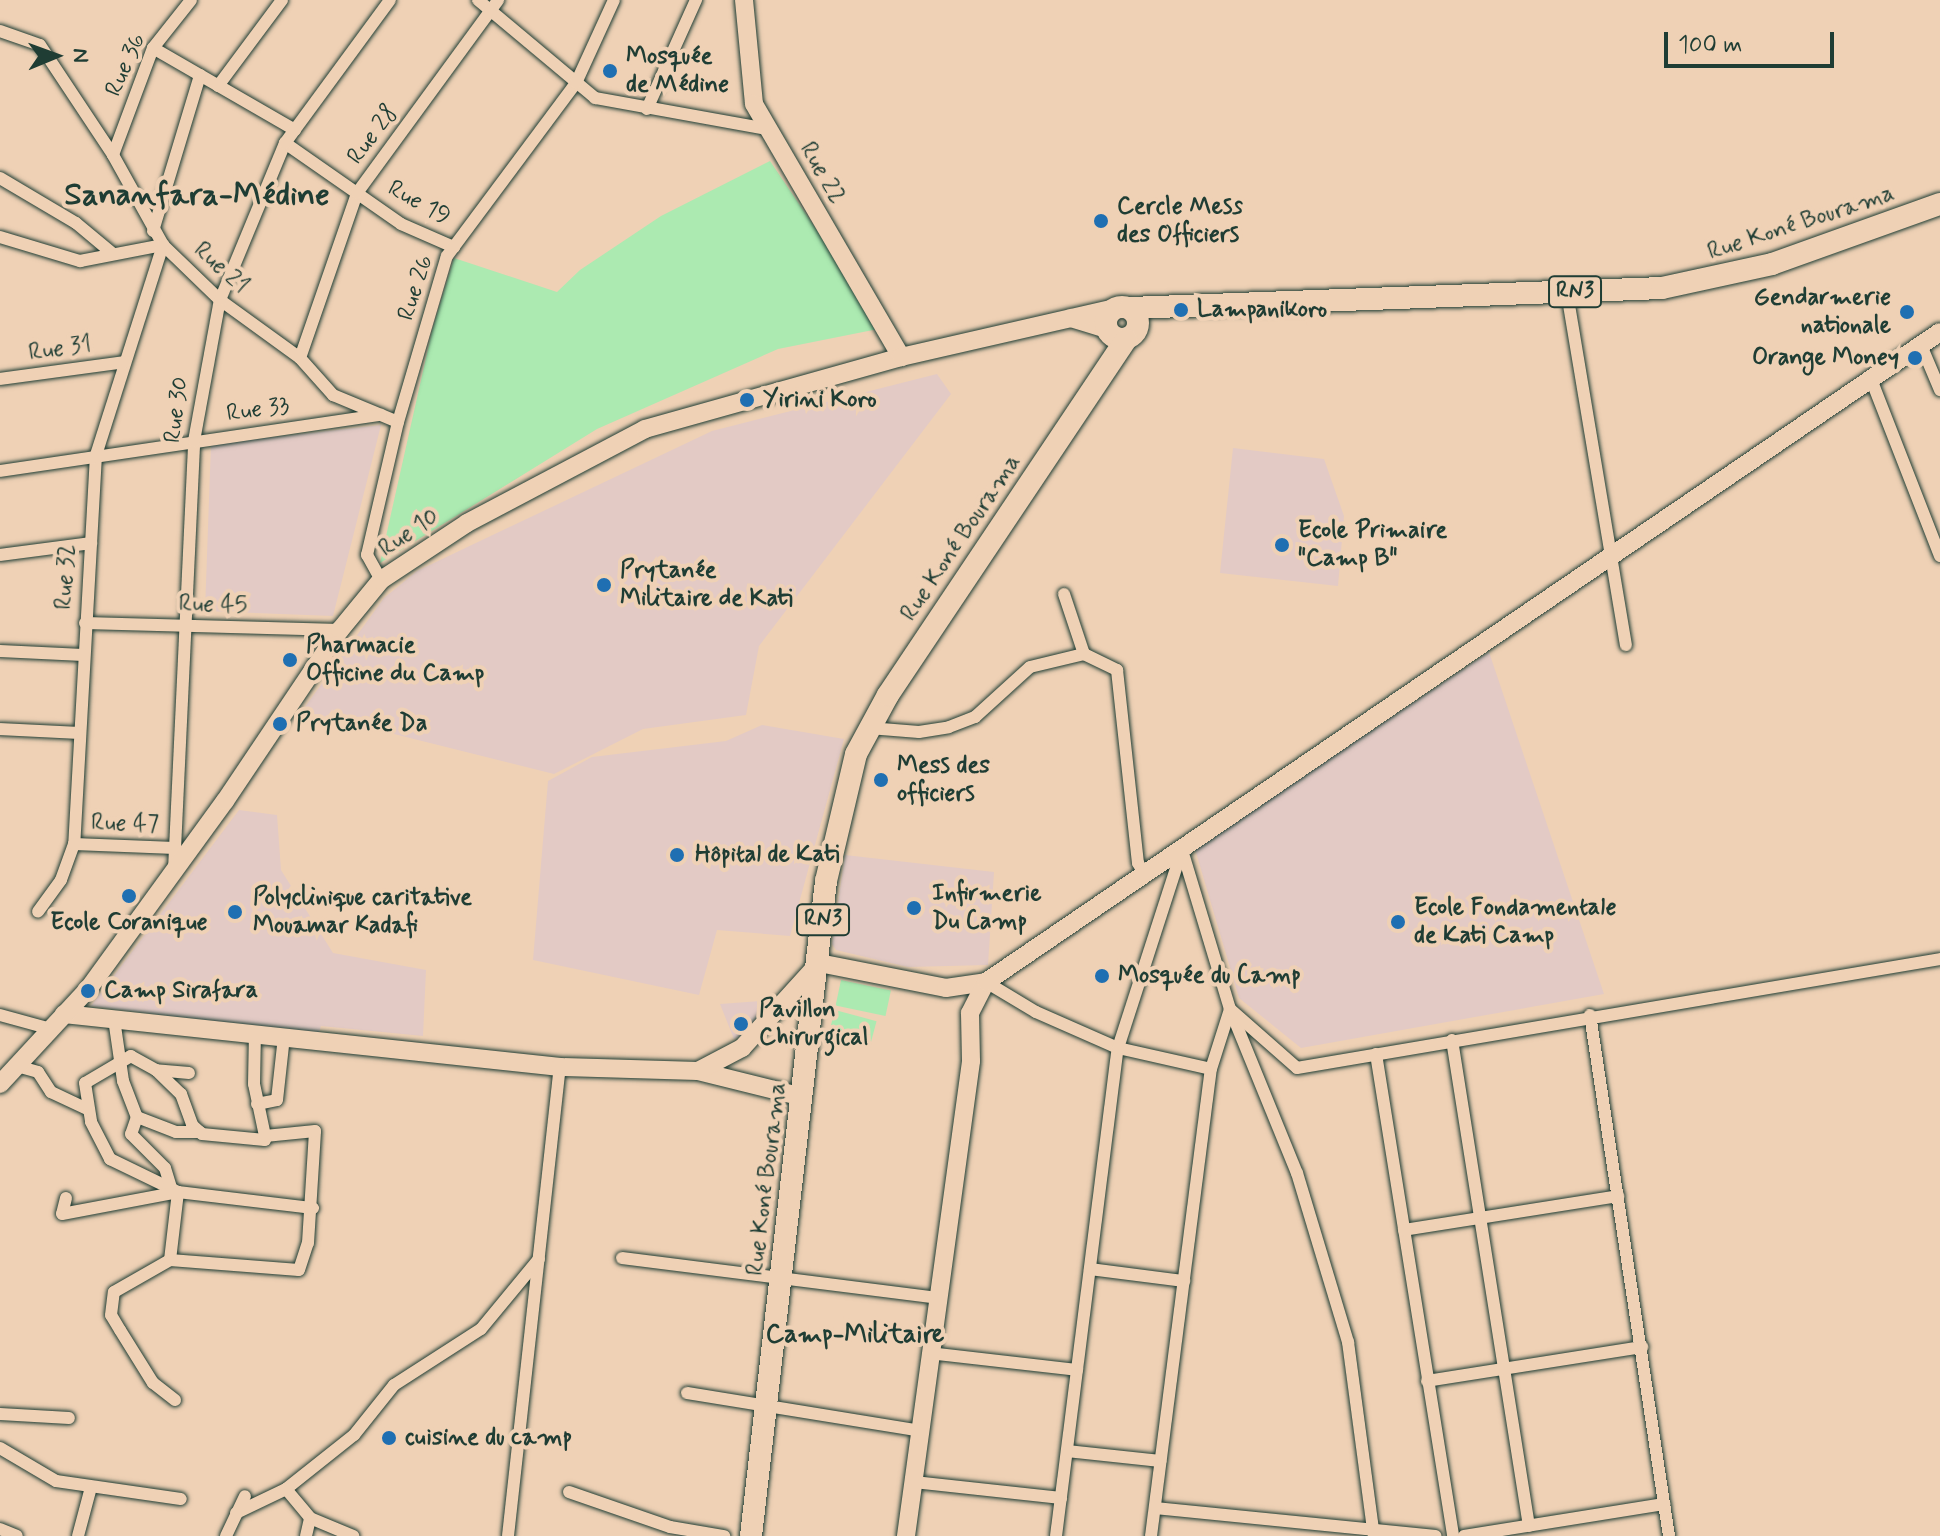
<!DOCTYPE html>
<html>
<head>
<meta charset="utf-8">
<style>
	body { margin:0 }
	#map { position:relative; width:1940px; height:1536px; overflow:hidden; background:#efd1b5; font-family:Mynerve,sans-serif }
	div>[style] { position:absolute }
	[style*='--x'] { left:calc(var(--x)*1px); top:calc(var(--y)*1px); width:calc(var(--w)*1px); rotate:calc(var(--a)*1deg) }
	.built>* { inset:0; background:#e3cac5 }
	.green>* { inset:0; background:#aceab1; transform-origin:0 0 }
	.roads { filter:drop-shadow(0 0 2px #1f3d34) drop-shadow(0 0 2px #1f3d34) }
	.street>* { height:12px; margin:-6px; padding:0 6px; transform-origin:6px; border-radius:6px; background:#efd1b5 }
	.secondary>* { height:18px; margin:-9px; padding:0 9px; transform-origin:9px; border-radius:9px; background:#efd1b5 }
	.highway>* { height:22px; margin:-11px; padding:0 11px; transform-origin:11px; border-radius:11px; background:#efd1b5 }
	.highway>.ring { margin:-11px; padding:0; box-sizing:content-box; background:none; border:22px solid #efd1b5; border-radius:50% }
	.dots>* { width:22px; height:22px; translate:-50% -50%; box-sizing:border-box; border:4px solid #efd1b5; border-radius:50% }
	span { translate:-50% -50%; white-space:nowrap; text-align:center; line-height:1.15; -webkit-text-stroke:8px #efd1b5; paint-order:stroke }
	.shield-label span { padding:2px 6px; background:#efd1b5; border:2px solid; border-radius:6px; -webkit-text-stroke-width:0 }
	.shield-label { font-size:22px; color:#1f3d34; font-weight:700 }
	.poi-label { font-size:24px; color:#1f3d34; font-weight:700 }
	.left { translate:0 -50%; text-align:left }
	.right { translate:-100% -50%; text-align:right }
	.street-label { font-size:24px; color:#1f3d34 }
	.neighbourhood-label { font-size:26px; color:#1f3d34; font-weight:700 }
	.district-label { font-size:32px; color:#1f3d34; font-weight:700 }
	.north { position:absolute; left:16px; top:16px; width:80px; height:80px; -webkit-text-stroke:6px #efd1b5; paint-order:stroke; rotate:89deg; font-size:22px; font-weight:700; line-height:32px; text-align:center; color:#1f3d34 }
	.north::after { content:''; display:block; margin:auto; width:28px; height:36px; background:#1f3d34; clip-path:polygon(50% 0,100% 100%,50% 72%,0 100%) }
	.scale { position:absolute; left:1664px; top:32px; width:170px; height:36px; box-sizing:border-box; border:4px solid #1f3d34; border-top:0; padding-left:10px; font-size:24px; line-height:28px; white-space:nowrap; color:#1f3d34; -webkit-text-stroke:6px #efd1b5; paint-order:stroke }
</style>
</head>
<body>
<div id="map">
	<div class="built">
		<i style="clip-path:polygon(937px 374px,951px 394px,759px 646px,746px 715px,643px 729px,554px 774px,302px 711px,384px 598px,417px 571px,712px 431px)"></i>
		<i style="clip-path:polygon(381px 425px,333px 616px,205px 611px,211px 444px)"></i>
		<i style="clip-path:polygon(1233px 448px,1324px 459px,1344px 516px,1338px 586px,1220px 573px)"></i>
		<i style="clip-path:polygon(1489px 652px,1604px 994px,1301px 1048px,1239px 998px,1195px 849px)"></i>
		<i style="clip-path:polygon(762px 725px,844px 739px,790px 936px,717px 930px,699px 995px,533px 960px,548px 781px,592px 757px,726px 741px)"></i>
		<i style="clip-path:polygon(239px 810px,277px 815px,281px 870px,333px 953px,426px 970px,423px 1036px,321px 1026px,318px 1035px,91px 1006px)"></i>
		<i style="clip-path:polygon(845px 855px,994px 872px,988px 965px,908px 967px,836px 950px,832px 944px)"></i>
		<i style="clip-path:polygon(773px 1000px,745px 1034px,734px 1039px,720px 1004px)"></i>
	</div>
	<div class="green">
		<i style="clip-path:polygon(770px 161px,883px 328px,778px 349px,597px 429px,380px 563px,432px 331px,454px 258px,557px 292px,580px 270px,661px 216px)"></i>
		<i style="left:841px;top:980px;width:51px;height:26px;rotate:12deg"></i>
		<i style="left:835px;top:1010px;width:43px;height:22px;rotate:15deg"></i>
	</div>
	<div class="roads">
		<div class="street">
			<i style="--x:478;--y:0;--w:153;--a:39.9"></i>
			<i style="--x:595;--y:98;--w:176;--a:10.2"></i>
			<i style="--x:0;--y:31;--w:42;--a:19.3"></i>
			<i style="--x:40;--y:45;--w:132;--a:56.4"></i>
			<i style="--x:113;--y:155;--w:103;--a:60.9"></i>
			<i style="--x:163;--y:245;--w:79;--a:44"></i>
			<i style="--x:220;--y:300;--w:99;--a:35.9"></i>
			<i style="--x:300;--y:358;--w:50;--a:48.3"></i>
			<i style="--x:333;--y:395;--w:70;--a:22.6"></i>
			<i style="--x:153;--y:48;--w:164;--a:30"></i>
			<i style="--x:218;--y:86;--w:107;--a:-53.3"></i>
			<i style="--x:647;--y:109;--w:120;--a:-65.8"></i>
			<i style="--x:285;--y:143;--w:141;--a:34.9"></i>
			<i style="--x:401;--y:224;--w:58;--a:23.5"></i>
			<i style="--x:113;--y:155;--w:114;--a:-69.5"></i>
			<i style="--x:153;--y:48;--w:61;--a:-51.6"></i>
			<i style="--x:0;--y:178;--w:88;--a:30.6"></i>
			<i style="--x:76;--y:223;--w:47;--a:39.8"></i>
			<i style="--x:153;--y:231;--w:163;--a:-73.2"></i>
			<i style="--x:0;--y:237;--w:84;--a:16.7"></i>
			<i style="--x:80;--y:261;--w:85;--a:-10.9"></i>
			<i style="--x:163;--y:245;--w:220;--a:107.7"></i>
			<i style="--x:96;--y:455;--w:390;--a:93.2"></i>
			<i style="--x:74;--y:844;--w:38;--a:110"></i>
			<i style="--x:61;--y:880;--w:39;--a:126"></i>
			<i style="--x:1567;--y:293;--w:357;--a:80.5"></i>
			<i style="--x:1921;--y:345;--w:49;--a:67.1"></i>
			<i style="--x:300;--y:358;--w:175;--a:-70.9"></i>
			<i style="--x:357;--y:193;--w:239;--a:-53.8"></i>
			<i style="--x:0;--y:379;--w:126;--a:-7.7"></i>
			<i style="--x:1871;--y:379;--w:190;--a:68.7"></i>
			<i style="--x:0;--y:471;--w:385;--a:-8.4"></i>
			<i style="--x:0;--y:555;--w:92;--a:-7.5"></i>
			<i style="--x:381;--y:580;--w:29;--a:-119"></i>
			<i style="--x:367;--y:555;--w:137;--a:-76.9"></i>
			<i style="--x:398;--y:422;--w:173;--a:-73.6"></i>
			<i style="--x:447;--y:256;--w:216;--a:-53.3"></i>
			<i style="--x:576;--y:83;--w:91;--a:-65.4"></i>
			<i style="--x:1064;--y:594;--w:63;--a:71.6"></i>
			<i style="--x:85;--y:623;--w:255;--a:1.6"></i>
			<i style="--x:0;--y:651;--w:83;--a:2.8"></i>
			<i style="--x:869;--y:728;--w:50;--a:4.6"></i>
			<i style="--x:919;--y:732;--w:30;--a:-9"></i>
			<i style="--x:949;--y:727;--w:28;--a:-21"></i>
			<i style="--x:975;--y:717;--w:74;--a:-42.3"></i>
			<i style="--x:1030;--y:667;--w:56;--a:-13.5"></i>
			<i style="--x:1084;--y:654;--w:37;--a:26"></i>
			<i style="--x:1117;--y:670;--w:194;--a:83.8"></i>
			<i style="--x:1138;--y:863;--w:14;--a:60"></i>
			<i style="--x:0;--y:729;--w:79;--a:2.9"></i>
			<i style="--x:74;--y:844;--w:101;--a:2.3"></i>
			<i style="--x:1182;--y:850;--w:166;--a:73.2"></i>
			<i style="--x:1230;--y:1009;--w:177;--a:67.8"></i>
			<i style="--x:1297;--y:1173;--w:177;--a:73.2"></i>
			<i style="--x:1348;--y:1342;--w:196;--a:82.4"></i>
			<i style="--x:174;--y:870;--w:429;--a:-87.3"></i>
			<i style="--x:194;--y:441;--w:143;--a:-79.6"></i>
			<i style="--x:220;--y:300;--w:170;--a:-67.5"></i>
			<i style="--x:285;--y:143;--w:177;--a:-53.7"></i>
			<i style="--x:986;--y:982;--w:58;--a:31"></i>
			<i style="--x:1036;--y:1012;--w:90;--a:23.7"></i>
			<i style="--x:1118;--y:1048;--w:95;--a:12.7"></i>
			<i style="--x:0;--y:1015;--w:53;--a:15.4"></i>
			<i style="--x:1590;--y:1015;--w:527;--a:81.38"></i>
			<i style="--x:114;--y:1019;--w:63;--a:81.7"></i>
			<i style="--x:123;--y:1081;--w:39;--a:69"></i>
			<i style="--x:137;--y:1117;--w:42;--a:21"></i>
			<i style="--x:176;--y:1132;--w:24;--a:0"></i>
			<i style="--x:1452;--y:1040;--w:492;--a:81"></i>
			<i style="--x:1376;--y:1054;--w:488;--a:80.9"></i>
			<i style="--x:17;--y:1066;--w:22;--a:16"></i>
			<i style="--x:38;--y:1072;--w:24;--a:57"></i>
			<i style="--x:51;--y:1092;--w:42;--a:25.3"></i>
			<i style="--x:156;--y:1070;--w:35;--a:44"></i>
			<i style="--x:181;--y:1094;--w:33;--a:70"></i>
			<i style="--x:192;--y:1125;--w:13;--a:42"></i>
			<i style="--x:202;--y:1134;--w:63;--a:5.4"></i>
			<i style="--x:265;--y:1140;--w:4;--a:-90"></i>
			<i style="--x:189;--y:1073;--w:33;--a:-175"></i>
			<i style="--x:156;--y:1070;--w:29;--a:-151"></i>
			<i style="--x:131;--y:1056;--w:53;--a:149.6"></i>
			<i style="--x:85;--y:1083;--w:39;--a:81"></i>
			<i style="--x:91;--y:1122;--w:42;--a:62.8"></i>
			<i style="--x:110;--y:1159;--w:76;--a:25.9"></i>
			<i style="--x:178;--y:1192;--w:136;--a:6.8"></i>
			<i style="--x:257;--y:1104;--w:20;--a:-11"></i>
			<i style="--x:277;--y:1100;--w:63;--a:-83.7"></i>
			<i style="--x:137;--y:1117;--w:18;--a:109"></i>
			<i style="--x:131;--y:1134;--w:48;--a:45"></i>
			<i style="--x:165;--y:1168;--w:21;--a:73"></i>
			<i style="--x:66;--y:1198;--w:16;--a:104"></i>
			<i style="--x:62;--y:1214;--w:118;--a:-10.7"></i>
			<i style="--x:178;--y:1192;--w:68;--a:96.7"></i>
			<i style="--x:1404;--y:1230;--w:217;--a:-9"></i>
			<i style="--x:622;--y:1258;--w:320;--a:7.2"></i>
			<i style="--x:1090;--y:1269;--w:95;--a:7.3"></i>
			<i style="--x:937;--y:1354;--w:141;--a:6.5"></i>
			<i style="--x:1427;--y:1381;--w:218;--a:-9"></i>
			<i style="--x:687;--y:1393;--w:237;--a:9.2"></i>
			<i style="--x:175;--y:1400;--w:28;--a:-142"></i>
			<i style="--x:153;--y:1383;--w:62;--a:-121.9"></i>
			<i style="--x:120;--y:1330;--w:17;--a:-121"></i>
			<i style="--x:111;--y:1315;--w:23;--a:-83"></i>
			<i style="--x:114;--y:1292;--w:64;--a:-29.7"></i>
			<i style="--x:170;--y:1260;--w:129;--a:4.4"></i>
			<i style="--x:299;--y:1270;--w:28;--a:-72"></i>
			<i style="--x:308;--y:1243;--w:112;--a:-86.4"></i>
			<i style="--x:315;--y:1131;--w:50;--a:174.3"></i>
			<i style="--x:265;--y:1136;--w:53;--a:-101.9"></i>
			<i style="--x:254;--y:1084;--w:50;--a:-88.9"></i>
			<i style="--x:0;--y:1414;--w:69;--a:3.3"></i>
			<i style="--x:0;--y:1448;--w:65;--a:30.5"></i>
			<i style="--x:56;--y:1481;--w:126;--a:8.2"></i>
			<i style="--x:1067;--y:1451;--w:94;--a:6.1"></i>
			<i style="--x:914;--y:1482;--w:148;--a:6.2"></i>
			<i style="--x:286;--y:1489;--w:38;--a:50"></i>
			<i style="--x:310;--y:1518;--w:47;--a:22.7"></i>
			<i style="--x:569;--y:1492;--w:107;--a:19.1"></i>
			<i style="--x:670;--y:1527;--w:55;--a:9.5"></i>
			<i style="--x:1155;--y:1508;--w:282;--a:5.7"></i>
			<i style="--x:236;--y:1513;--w:55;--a:-25.6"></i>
			<i style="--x:286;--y:1489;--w:87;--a:-38.5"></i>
			<i style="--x:354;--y:1435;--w:64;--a:-51.3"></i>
			<i style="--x:394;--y:1385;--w:103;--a:-32.8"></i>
			<i style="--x:481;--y:1329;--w:91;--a:-50.4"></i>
			<i style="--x:0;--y:1529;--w:18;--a:22"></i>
			<i style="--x:78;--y:1536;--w:51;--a:-75.1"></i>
			<i style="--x:226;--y:1536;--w:44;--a:-64.6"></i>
			<i style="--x:306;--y:1536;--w:18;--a:-77"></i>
			<i style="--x:508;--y:1536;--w:472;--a:-83.7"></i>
			<i style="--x:1056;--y:1536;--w:492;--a:-82.8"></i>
			<i style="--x:1118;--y:1048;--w:208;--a:-72.1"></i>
			<i style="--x:1151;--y:1536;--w:471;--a:-82.7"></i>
			<i style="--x:1211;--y:1069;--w:63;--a:-72.4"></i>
			<i style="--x:1230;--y:1009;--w:89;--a:41.4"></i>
			<i style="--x:1297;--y:1068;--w:652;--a:-9.62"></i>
			<i style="--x:1464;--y:1536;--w:203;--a:-9.1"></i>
		</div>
		<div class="secondary">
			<i style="--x:744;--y:0;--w:104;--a:84.5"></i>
			<i style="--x:754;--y:104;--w:293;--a:59.8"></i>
			<i style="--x:1071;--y:318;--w:39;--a:17"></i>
			<i style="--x:64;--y:1014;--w:499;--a:6.1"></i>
			<i style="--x:560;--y:1067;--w:138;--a:1.7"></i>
			<i style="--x:698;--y:1071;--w:108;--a:13.9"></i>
			<i style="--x:698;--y:1071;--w:50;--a:-27.6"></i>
			<i style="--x:742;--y:1048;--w:115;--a:-47.8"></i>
			<i style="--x:819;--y:963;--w:129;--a:11.1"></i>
			<i style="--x:946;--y:988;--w:40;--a:-8.5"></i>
			<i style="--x:0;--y:1084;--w:131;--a:-47.2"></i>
			<i style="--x:89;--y:988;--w:231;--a:-54"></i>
			<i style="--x:225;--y:801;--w:206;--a:-56.1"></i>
			<i style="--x:340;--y:630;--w:65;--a:-50.6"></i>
			<i style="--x:381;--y:580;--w:103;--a:-33.5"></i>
			<i style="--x:467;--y:523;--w:201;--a:-27.8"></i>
			<i style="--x:645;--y:429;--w:266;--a:-15.7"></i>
			<i style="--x:901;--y:357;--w:224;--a:-12.9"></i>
			<i style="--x:906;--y:1536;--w:479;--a:-82.2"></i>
			<i style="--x:971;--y:1061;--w:48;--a:-91.2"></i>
			<i style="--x:970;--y:1013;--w:35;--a:-63"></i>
			<i style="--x:986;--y:982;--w:1154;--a:-34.27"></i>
		</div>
		<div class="highway">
			<i class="ring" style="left:1106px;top:307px;width:10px;height:10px"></i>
			<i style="--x:1130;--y:308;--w:532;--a:-2.15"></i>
			<i style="--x:1662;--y:288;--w:113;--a:-12.3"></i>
			<i style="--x:1772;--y:264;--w:178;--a:-19.7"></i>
			<i style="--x:751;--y:1536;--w:659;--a:-83.47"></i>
			<i style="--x:826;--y:881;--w:130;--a:-76.7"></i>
			<i style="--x:856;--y:754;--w:67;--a:-61.5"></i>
			<i style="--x:888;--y:695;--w:428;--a:-56.2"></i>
		</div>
	</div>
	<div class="dots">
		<i style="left:610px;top:71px;background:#1f6fb2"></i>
		<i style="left:1101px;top:221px;background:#1f6fb2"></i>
		<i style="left:1181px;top:310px;background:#1f6fb2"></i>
		<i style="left:1907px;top:312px;background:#1f6fb2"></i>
		<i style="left:1915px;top:358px;background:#1f6fb2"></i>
		<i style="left:747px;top:400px;background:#1f6fb2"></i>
		<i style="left:1282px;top:545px;background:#1f6fb2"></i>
		<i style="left:604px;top:585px;background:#1f6fb2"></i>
		<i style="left:290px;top:660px;background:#1f6fb2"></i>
		<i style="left:280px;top:724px;background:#1f6fb2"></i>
		<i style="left:881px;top:780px;background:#1f6fb2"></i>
		<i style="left:677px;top:855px;background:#1f6fb2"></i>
		<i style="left:129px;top:896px;background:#1f6fb2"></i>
		<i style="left:914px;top:908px;background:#1f6fb2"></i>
		<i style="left:235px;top:912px;background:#1f6fb2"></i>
		<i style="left:1398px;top:922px;background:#1f6fb2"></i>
		<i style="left:1102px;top:976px;background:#1f6fb2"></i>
		<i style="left:88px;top:991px;background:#1f6fb2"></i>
		<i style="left:741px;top:1024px;background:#1f6fb2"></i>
		<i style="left:389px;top:1438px;background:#1f6fb2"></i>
	</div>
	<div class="shield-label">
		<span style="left:1575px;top:292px">RN3</span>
		<span style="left:823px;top:920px">RN3</span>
	</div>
	<div class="poi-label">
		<span class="left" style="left:626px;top:71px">Mosquée<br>de Médine</span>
		<span class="left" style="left:1117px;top:221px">Cercle Mess<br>des Officiers</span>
		<span class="right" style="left:1891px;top:312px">Gendarmerie<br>nationale</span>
		<span class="left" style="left:1197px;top:310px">Lampanikoro</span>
		<span class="right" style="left:1899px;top:358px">Orange Money</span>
		<span class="left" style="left:763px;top:400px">Yirini Koro</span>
		<span class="left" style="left:1298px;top:545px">Ecole Primaire<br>"Camp B"</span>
		<span class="left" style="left:620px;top:585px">Prytanée<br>Militaire de Kati</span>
		<span class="left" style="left:306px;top:660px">Pharmacie<br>Officine du Camp</span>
		<span class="left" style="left:296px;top:724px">Prytanée Da</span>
		<span class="left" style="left:897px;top:780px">Mess des<br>officiers</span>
		<span class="left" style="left:695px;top:855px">Hôpital de Kati</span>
		<span class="left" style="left:932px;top:908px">Infirmerie<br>Du Camp</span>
		<span class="left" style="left:253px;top:912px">Polyclinique caritative<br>Mouamar Kadafi</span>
		<span class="left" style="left:1414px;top:922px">Ecole Fondamentale<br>de Kati Camp</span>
		<span style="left:129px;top:923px">Ecole Coranique</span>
		<span class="left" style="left:1118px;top:976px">Mosquée du Camp</span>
		<span class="left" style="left:104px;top:991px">Camp Sirafara</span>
		<span class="left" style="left:759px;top:1024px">Pavillon<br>Chirurgical</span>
		<span class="left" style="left:405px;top:1438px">cuisine du camp</span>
	</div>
	<div class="street-label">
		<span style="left:126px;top:65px;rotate:-66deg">Rue 36</span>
		<span style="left:373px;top:135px;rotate:-53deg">Rue 28</span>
		<span style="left:822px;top:173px;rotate:60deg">Rue 22</span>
		<span style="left:419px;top:203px;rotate:29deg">Rue 19</span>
		<span style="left:1801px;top:223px;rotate:-18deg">Rue Koné Bourama</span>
		<span style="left:221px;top:268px;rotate:42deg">Rue 21</span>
		<span style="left:416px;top:288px;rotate:-72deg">Rue 26</span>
		<span style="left:60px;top:349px;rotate:-8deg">Rue 31</span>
		<span style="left:177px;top:410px;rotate:-83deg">Rue 30</span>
		<span style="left:258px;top:410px;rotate:-8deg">Rue 33</span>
		<span style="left:409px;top:533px;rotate:-34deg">Rue 10</span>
		<span style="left:961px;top:538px;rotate:-56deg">Rue Koné Bourama</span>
		<span style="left:66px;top:577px;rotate:-86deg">Rue 32</span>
		<span style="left:213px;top:605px;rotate:2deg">Rue 45</span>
		<span style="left:125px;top:824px;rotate:2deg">Rue 47</span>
		<span style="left:767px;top:1179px;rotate:-83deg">Rue Koné Bourama</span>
	</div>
	<div class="neighbourhood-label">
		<span style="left:855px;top:1336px">Camp-Militaire</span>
	</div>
	<div class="district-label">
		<span style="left:197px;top:195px">Sananfara-Médine</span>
	</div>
	<div class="north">N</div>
	<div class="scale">100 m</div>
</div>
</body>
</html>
